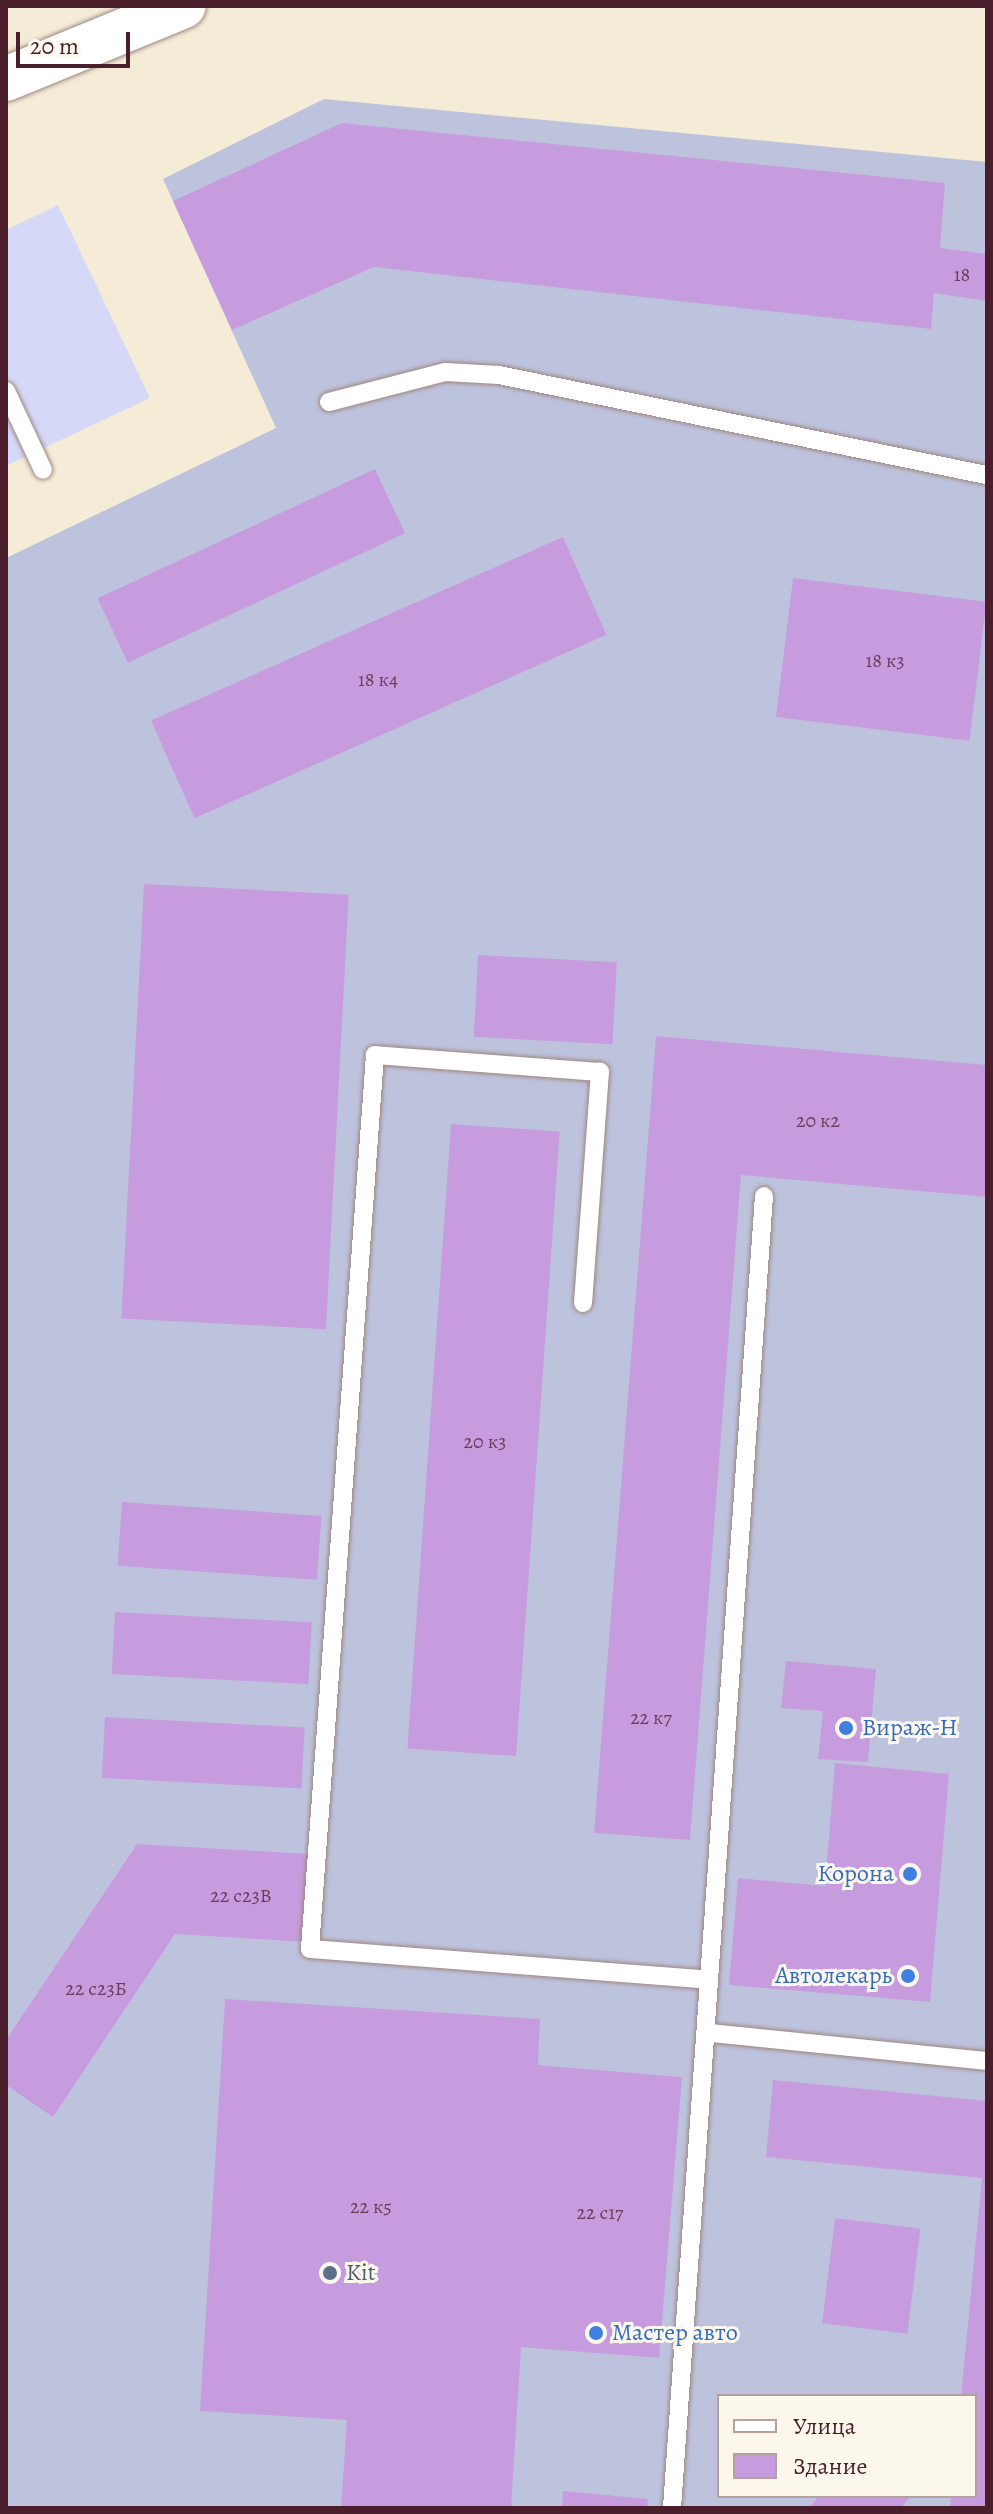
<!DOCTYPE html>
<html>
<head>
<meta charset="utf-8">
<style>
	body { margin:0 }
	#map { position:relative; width:993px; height:2514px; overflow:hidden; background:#f4ecd7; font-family:Alegreya,serif }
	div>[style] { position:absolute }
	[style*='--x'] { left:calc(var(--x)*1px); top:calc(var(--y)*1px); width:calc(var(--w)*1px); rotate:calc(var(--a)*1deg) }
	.built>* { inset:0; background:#d6d8f8 }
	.industrial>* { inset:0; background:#bec3dd }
	.building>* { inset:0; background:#c79cdf; transform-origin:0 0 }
	.roads { filter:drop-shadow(0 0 2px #9f8681) drop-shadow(0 0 2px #9f8681) }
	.lane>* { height:18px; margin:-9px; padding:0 9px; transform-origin:9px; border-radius:9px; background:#fff }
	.secondary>* { height:44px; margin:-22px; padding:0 22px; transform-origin:22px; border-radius:22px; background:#fff }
	.dots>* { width:22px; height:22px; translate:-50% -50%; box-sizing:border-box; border:4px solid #fbf7ec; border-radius:50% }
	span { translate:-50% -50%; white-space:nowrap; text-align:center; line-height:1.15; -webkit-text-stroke:6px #fbf7ec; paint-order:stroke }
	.number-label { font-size:20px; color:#693e58 }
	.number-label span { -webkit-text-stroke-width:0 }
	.shop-label { font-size:24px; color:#366cbe }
	.left { translate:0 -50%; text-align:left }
	.right { translate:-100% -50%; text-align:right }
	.service-label { font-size:24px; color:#4e5e75 }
	.frame { position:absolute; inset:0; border:8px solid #4a1f2b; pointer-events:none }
	.legend { position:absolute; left:717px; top:2394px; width:260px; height:104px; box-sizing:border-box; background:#fbf7ec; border:2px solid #b4a19f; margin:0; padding:10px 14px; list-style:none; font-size:24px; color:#4a1f2b }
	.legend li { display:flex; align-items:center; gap:16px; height:40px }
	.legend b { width:40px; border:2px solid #b4a19f }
	.scale { position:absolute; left:16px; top:32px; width:114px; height:36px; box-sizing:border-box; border:4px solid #4a1f2b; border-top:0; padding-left:10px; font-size:24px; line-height:28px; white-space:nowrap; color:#4a1f2b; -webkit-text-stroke:6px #fbf7ec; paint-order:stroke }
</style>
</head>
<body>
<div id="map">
	<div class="built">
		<i style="clip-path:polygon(58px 205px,150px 398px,6px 466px,6px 230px)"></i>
	</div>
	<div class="industrial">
		<i style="clip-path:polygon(evenodd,324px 99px,987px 162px,987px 2508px,6px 2508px,6px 558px,276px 428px,163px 179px,324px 99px,719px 2396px,975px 2396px,975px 2496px,719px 2496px,719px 2396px)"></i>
	</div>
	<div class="building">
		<i style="clip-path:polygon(342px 123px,945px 183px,940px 248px,987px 254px,987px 301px,934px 293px,931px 329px,374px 267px,232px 330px,173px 201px)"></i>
		<i style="left:375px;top:469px;width:71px;height:306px;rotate:65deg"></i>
		<i style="left:563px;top:537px;width:107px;height:451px;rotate:66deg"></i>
		<i style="left:793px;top:578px;width:195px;height:140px;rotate:7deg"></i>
		<i style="left:144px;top:884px;width:205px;height:435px;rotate:3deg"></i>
		<i style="left:478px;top:955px;width:139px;height:82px;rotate:3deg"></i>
		<i style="clip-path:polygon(656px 1036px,987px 1065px,987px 1197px,741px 1175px,690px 1840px,594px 1833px)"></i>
		<i style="left:451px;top:1124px;width:109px;height:626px;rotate:4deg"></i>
		<i style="left:122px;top:1502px;width:200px;height:64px;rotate:4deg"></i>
		<i style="left:115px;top:1612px;width:197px;height:62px;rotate:3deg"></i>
		<i style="clip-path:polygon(786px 1661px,876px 1669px,868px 1762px,818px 1759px,823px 1711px,781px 1708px)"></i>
		<i style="left:105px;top:1717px;width:200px;height:61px;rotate:3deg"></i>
		<i style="clip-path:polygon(835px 1763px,949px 1774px,930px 2002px,729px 1985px,738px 1878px,825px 1886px)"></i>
		<i style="clip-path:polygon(137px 1844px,310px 1854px,305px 1942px,175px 1934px,53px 2117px,6px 2085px,6px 2040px)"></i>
		<i style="clip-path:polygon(225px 1999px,540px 2019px,538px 2065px,682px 2077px,659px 2358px,521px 2347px,511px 2508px,341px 2508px,347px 2420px,200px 2411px)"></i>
		<i style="clip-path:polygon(773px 2080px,987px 2101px,987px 2508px,950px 2508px,951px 2496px,975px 2496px,975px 2396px,961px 2396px,982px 2178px,766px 2157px)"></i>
		<i style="left:835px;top:2218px;width:86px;height:106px;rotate:7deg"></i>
		<i style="clip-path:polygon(563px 2491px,648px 2499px,647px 2508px,562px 2508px)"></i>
		<i style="clip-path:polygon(819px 2496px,910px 2496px,901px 2508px,809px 2508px)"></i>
	</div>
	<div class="roads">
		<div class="lane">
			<i style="--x:6;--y:391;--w:87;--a:64.9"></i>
			<i style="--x:329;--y:402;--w:120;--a:-14.5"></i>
			<i style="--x:445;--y:372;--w:54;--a:3.2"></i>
			<i style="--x:499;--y:375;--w:498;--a:11.6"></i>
			<i style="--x:583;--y:1303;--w:232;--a:-85.8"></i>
			<i style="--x:600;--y:1072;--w:226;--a:-175.7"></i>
			<i style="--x:375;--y:1055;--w:896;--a:94.16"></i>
			<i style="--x:310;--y:1949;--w:395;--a:4.4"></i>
			<i style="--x:711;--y:2033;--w:277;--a:5.8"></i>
			<i style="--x:672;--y:2508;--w:1315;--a:-85.99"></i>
		</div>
		<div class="secondary">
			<i style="--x:6;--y:79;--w:192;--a:-22.3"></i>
		</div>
	</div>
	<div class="dots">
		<i style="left:846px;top:1728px;background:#3f7fe0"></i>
		<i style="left:910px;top:1874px;background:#3f7fe0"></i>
		<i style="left:908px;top:1976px;background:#3f7fe0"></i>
		<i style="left:330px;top:2273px;background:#5c6f8a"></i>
		<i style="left:596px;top:2333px;background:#3f7fe0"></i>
	</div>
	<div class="number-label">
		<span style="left:962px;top:274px">18</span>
		<span style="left:885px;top:660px">18 к3</span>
		<span style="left:378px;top:679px">18 к4</span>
		<span style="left:818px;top:1120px">20 к2</span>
		<span style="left:485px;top:1441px">20 к3</span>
		<span style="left:651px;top:1717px">22 к7</span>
		<span style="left:241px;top:1895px">22 с23В</span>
		<span style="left:96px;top:1988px">22 с23Б</span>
		<span style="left:371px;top:2206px">22 к5</span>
		<span style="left:600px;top:2212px">22 с17</span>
	</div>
	<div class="shop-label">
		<span class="left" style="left:862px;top:1728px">Вираж-Н</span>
		<span class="right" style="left:894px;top:1874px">Корона</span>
		<span class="right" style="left:892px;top:1976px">Автолекарь</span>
		<span class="left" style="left:612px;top:2333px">Мастер авто</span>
	</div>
	<div class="service-label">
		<span class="left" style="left:346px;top:2273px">Kit</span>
	</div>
	<div class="frame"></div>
	<ul class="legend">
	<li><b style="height:10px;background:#fff"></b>Улица</li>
	<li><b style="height:22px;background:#c79cdf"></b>Здание</li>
	</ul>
	<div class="scale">20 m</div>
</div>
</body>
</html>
